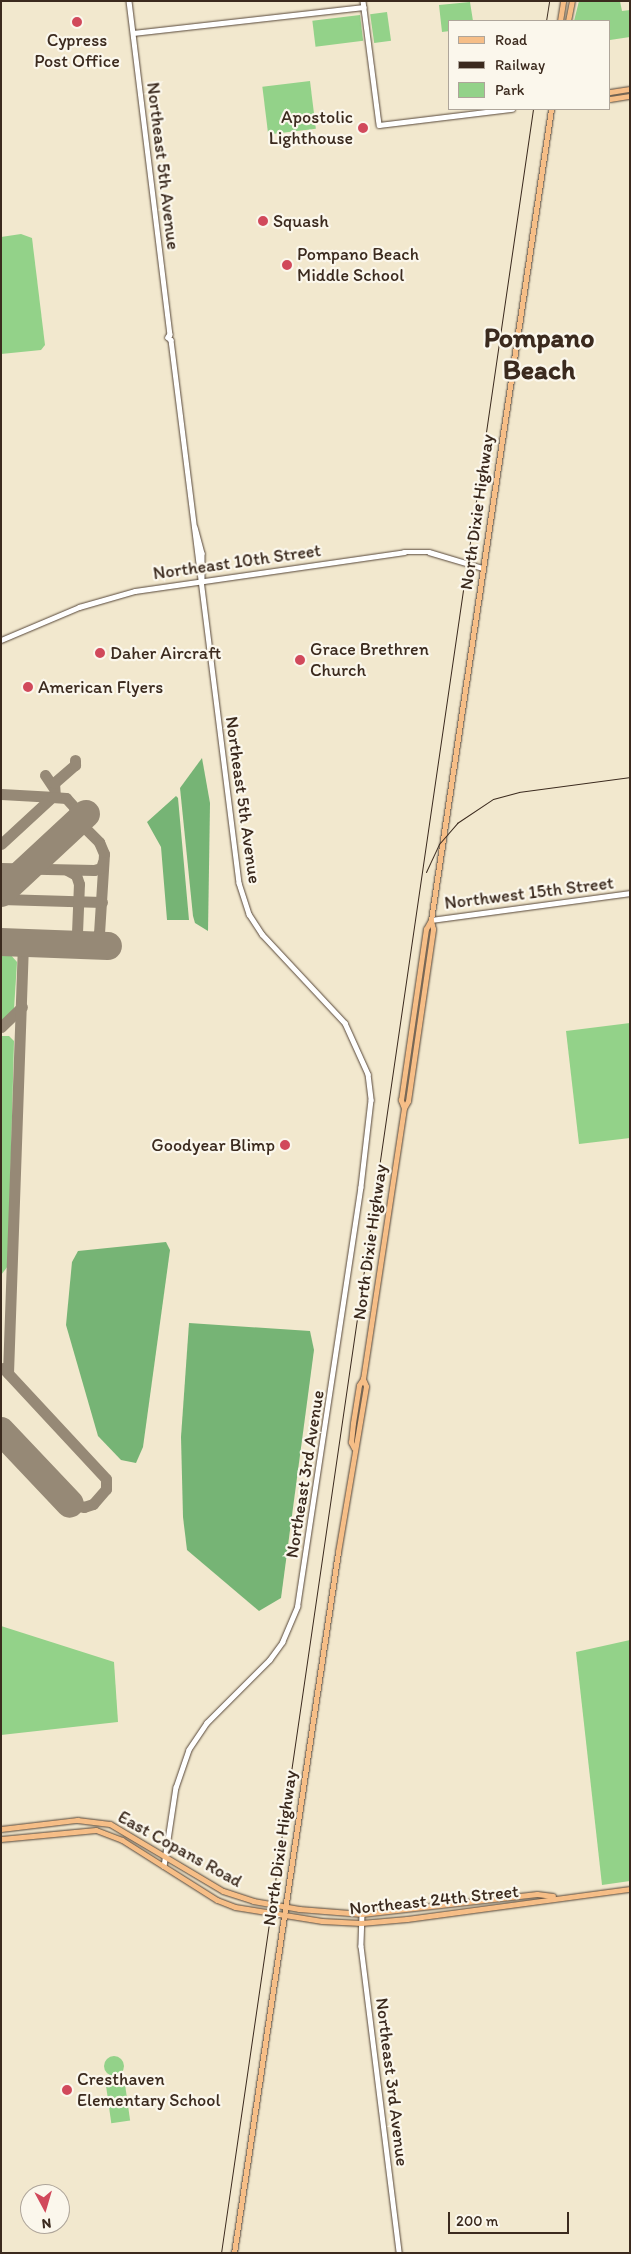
<!DOCTYPE html>
<html>
<head>
<meta charset="utf-8">
<style>
	body { margin:0 }
	#map { position:relative; width:631px; height:2254px; overflow:hidden; background:#f2e8ce; font-family:Itim,sans-serif }
	div>[style] { position:absolute }
	[style*='--x'] { left:calc(var(--x)*1px); top:calc(var(--y)*1px); width:calc(var(--w)*1px); rotate:calc(var(--a)*1deg) }
	.green>* { inset:0; background:#93d289; transform-origin:0 0 }
	.round { border-radius:50% }
	.forest>* { inset:0; background:#76b475 }
	.taxiway>* { height:11px; margin:-5.5px; padding:0 5.5px; transform-origin:5.5px; border-radius:5.5px; background:#968976 }
	.runway>* { height:28px; margin:-14px; padding:0 14px; transform-origin:14px; border-radius:14px; background:#968976 }
	.roads { filter:drop-shadow(0 0 1px #564638) drop-shadow(0 0 1px #564638) }
	.minor>* { height:4.5px; margin:-2.25px; padding:0 2.25px; transform-origin:2.25px; border-radius:2.25px; background:#fff }
	.major>* { height:5px; margin:-2.5px; padding:0 2.5px; transform-origin:2.5px; border-radius:2.5px; background:#f6be87 }
	.rail>* { height:1px; margin:-0.5px; padding:0 0.5px; transform-origin:0.5px; border-radius:0.5px; background:#3b2a1e }
	.dots>* { width:14px; height:14px; translate:-50% -50%; box-sizing:border-box; border:2px solid #fbf7ec; border-radius:50% }
	span { translate:-50% -50%; white-space:nowrap; text-align:center; line-height:1.15; -webkit-text-stroke:4.5px #fbf7ec; paint-order:stroke }
	.poi-label { font-size:18px; color:#3b2a1e }
	.right { translate:-100% -50%; text-align:right }
	.left { translate:0 -50%; text-align:left }
	.street-label { font-size:18px; color:#3b2a1e }
	.town-label { font-size:28px; color:#3b2a1e; font-weight:700 }
	.frame { position:absolute; inset:0; border:2px solid #3b2a1e; pointer-events:none }
	.legend { position:absolute; left:448px; top:20px; width:162px; height:90px; box-sizing:border-box; background:#fbf7ec; border:1px solid #aea59a; margin:0; padding:6px 9px; list-style:none; font-size:15px; color:#3b2a1e }
	.legend li { display:flex; align-items:center; gap:10px; height:25px }
	.legend b { width:25px; border:1px solid #aea59a }
	.north { position:absolute; left:20px; top:2184px; width:50px; height:50px; box-sizing:border-box; background:#fbf7ec; border:1px solid #aea59a; border-radius:50%; rotate:174deg; font-size:14px; font-weight:700; line-height:20px; text-align:center; color:#3b2a1e }
	.north::after { content:''; display:block; margin:auto; width:18px; height:22px; background:#d1495b; clip-path:polygon(50% 0,100% 100%,50% 72%,0 100%) }
	.scale { position:absolute; left:448px; top:2212px; width:121px; height:22px; box-sizing:border-box; border:2px solid #3b2a1e; border-top:0; padding-left:6px; font-size:15px; line-height:18px; white-space:nowrap; color:#3b2a1e; -webkit-text-stroke:4px #fbf7ec; paint-order:stroke }
</style>
</head>
<body>
<div id="map">
	<div class="green">
		<i style="clip-path:polygon(579px 1px,620px 1px,622px 11px,630px 10px,630px 37px,610px 40px,610px 21px,574px 21px)"></i>
		<i style="clip-path:polygon(470px 2px,473px 21px,450px 21px,450px 31px,442px 32px,439px 5px)"></i>
		<i style="left:387px;top:12px;width:29px;height:17px;rotate:82deg"></i>
		<i style="left:360px;top:15px;width:26px;height:48px;rotate:83deg"></i>
		<i style="left:310px;top:81px;width:48px;height:48px;rotate:83deg"></i>
		<i style="clip-path:polygon(21px 234px,32px 238px,45px 345px,41px 350px,1px 354px,1px 237px)"></i>
		<i style="clip-path:polygon(1px 953px,9px 953px,17px 962px,14px 1009px,1px 1022px)"></i>
		<i style="clip-path:polygon(630px 1023px,630px 1138px,579px 1144px,566px 1031px)"></i>
		<i style="clip-path:polygon(1px 1036px,9px 1036px,14px 1041px,8px 1266px,1px 1275px)"></i>
		<i style="clip-path:polygon(1px 1626px,114px 1662px,118px 1722px,1px 1735px)"></i>
		<i style="clip-path:polygon(630px 1640px,630px 1881px,602px 1885px,576px 1652px)"></i>
		<i class="round" style="left:104px;top:2056px;width:20px;height:20px"></i>
		<i style="left:124px;top:2077px;width:44px;height:19px;rotate:82deg"></i>
	</div>
	<div class="forest">
		<i style="clip-path:polygon(202px 758px,210px 803px,208px 931px,195px 923px,193px 916px,180px 788px)"></i>
		<i style="clip-path:polygon(176px 796px,178px 798px,189px 920px,167px 920px,161px 847px,147px 822px)"></i>
		<i style="clip-path:polygon(166px 1242px,170px 1250px,143px 1447px,136px 1463px,121px 1460px,98px 1436px,66px 1325px,72px 1262px,78px 1251px)"></i>
		<i style="clip-path:polygon(189px 1323px,310px 1331px,314px 1350px,281px 1598px,259px 1611px,187px 1550px,183px 1517px,181px 1437px)"></i>
	</div>
	<div class="taxiway">
		<i style="--x:45;--y:775;--w:14;--a:56"></i>
		<i style="--x:1;--y:794;--w:54;--a:3.2"></i>
		<i style="--x:55;--y:797;--w:14;--a:-94"></i>
		<i style="--x:54;--y:783;--w:28;--a:-41"></i>
		<i style="--x:75;--y:765;--w:5;--a:-90"></i>
		<i style="--x:78;--y:821;--w:30;--a:45"></i>
		<i style="--x:99;--y:842;--w:13;--a:67"></i>
		<i style="--x:104;--y:854;--w:79;--a:93.6"></i>
		<i style="--x:99;--y:933;--w:9;--a:131"></i>
		<i style="--x:93;--y:940;--w:14;--a:159"></i>
		<i style="--x:1;--y:844;--w:69;--a:-42.7"></i>
		<i style="--x:52;--y:797;--w:14;--a:4"></i>
		<i style="--x:66;--y:798;--w:12;--a:48"></i>
		<i style="--x:74;--y:807;--w:9;--a:69"></i>
		<i style="--x:77;--y:815;--w:11;--a:112"></i>
		<i style="--x:1;--y:868;--w:93;--a:1.2"></i>
		<i style="--x:94;--y:870;--w:7;--a:-16"></i>
		<i style="--x:101;--y:868;--w:6;--a:-72"></i>
		<i style="--x:1;--y:899;--w:101;--a:1.7"></i>
		<i style="--x:66;--y:944;--w:6;--a:-18"></i>
		<i style="--x:72;--y:942;--w:10;--a:-61"></i>
		<i style="--x:77;--y:933;--w:49;--a:-87.7"></i>
		<i style="--x:79;--y:884;--w:9;--a:-108"></i>
		<i style="--x:76;--y:875;--w:10;--a:-151"></i>
		<i style="--x:1;--y:1027;--w:29;--a:-44"></i>
		<i style="--x:3;--y:1368;--w:151;--a:47.1"></i>
		<i style="--x:106;--y:1479;--w:10;--a:90"></i>
		<i style="--x:106;--y:1489;--w:20;--a:131"></i>
		<i style="--x:93;--y:1504;--w:9;--a:162"></i>
		<i style="--x:84;--y:1507;--w:14;--a:-168"></i>
		<i style="--x:8;--y:1373;--w:430;--a:-88"></i>
	</div>
	<div class="runway">
		<i style="--x:1;--y:893;--w:116;--a:-42.9"></i>
		<i style="--x:1;--y:942;--w:107;--a:2.1"></i>
		<i style="--x:1;--y:1431;--w:100;--a:46.6"></i>
	</div>
	<div class="roads">
		<div class="minor">
			<i style="--x:129;--y:1;--w:336;--a:83"></i>
			<i style="--x:170;--y:334;--w:4;--a:124"></i>
			<i style="--x:168;--y:337;--w:4;--a:45"></i>
			<i style="--x:171;--y:340;--w:547;--a:82.86"></i>
			<i style="--x:239;--y:883;--w:33;--a:72"></i>
			<i style="--x:249;--y:914;--w:24;--a:57"></i>
			<i style="--x:262;--y:934;--w:122;--a:47"></i>
			<i style="--x:345;--y:1023;--w:56;--a:65.7"></i>
			<i style="--x:368;--y:1074;--w:26;--a:83"></i>
			<i style="--x:371;--y:1100;--w:88;--a:96.6"></i>
			<i style="--x:361;--y:1187;--w:424;--a:98.6"></i>
			<i style="--x:298;--y:1606;--w:39;--a:113"></i>
			<i style="--x:283;--y:1642;--w:22;--a:126"></i>
			<i style="--x:270;--y:1660;--w:89;--a:135"></i>
			<i style="--x:207;--y:1723;--w:32;--a:124"></i>
			<i style="--x:189;--y:1750;--w:39;--a:109"></i>
			<i style="--x:176;--y:1787;--w:80;--a:98.6"></i>
			<i style="--x:363;--y:1;--w:125;--a:82.6"></i>
			<i style="--x:379;--y:125;--w:134;--a:-6.9"></i>
			<i style="--x:133;--y:33;--w:232;--a:-6.4"></i>
			<i style="--x:195;--y:527;--w:27;--a:75"></i>
			<i style="--x:202;--y:553;--w:27;--a:90"></i>
			<i style="--x:1;--y:640;--w:85;--a:-22.9"></i>
			<i style="--x:79;--y:607;--w:58;--a:-15.9"></i>
			<i style="--x:135;--y:591;--w:272;--a:-8.2"></i>
			<i style="--x:404;--y:552;--w:25;--a:0"></i>
			<i style="--x:429;--y:552;--w:56;--a:16.5"></i>
			<i style="--x:431;--y:920;--w:201;--a:-7.7"></i>
			<i style="--x:362;--y:1914;--w:32;--a:92"></i>
			<i style="--x:361;--y:1946;--w:309;--a:82.9"></i>
		</div>
		<div class="major">
			<i style="--x:560;--y:21;--w:20;--a:-81"></i>
			<i style="--x:568;--y:21;--w:20;--a:-79"></i>
			<i style="--x:610;--y:92;--w:20;--a:-9"></i>
			<i style="--x:610;--y:99;--w:20;--a:-9"></i>
			<i style="--x:404;--y:1108;--w:9;--a:-111"></i>
			<i style="--x:401;--y:1100;--w:173;--a:-81.7"></i>
			<i style="--x:426;--y:929;--w:10;--a:-61"></i>
			<i style="--x:354;--y:1448;--w:7;--a:-117"></i>
			<i style="--x:351;--y:1442;--w:19;--a:-84"></i>
			<i style="--x:353;--y:1423;--w:38;--a:-81"></i>
			<i style="--x:359;--y:1385;--w:7;--a:-56"></i>
			<i style="--x:363;--y:1379;--w:274;--a:-81.4"></i>
			<i style="--x:404;--y:1108;--w:8;--a:-60"></i>
			<i style="--x:408;--y:1101;--w:174;--a:-81.7"></i>
			<i style="--x:433;--y:929;--w:9;--a:-103"></i>
			<i style="--x:431;--y:920;--w:820;--a:-81.58"></i>
			<i style="--x:1;--y:1829;--w:77;--a:-6.8"></i>
			<i style="--x:77;--y:1820;--w:33;--a:7"></i>
			<i style="--x:110;--y:1824;--w:131;--a:30.7"></i>
			<i style="--x:223;--y:1891;--w:32;--a:18"></i>
			<i style="--x:253;--y:1901;--w:47;--a:9.9"></i>
			<i style="--x:299;--y:1909;--w:63;--a:4.5"></i>
			<i style="--x:362;--y:1914;--w:176;--a:-6.5"></i>
			<i style="--x:537;--y:1894;--w:16;--a:7"></i>
			<i style="--x:1;--y:1839;--w:95;--a:-5.4"></i>
			<i style="--x:96;--y:1830;--w:28;--a:21"></i>
			<i style="--x:122;--y:1840;--w:112;--a:32.3"></i>
			<i style="--x:217;--y:1900;--w:19;--a:21"></i>
			<i style="--x:235;--y:1907;--w:88;--a:9.1"></i>
			<i style="--x:322;--y:1921;--w:39;--a:3"></i>
			<i style="--x:361;--y:1923;--w:46;--a:-5"></i>
			<i style="--x:407;--y:1919;--w:225;--a:-7.7"></i>
			<i style="--x:234;--y:2253;--w:709;--a:-81.56"></i>
			<i style="--x:338;--y:1552;--w:168;--a:-80.4"></i>
			<i style="--x:366;--y:1386;--w:8;--a:-113"></i>
		</div>
	</div>
	<div class="rail">
		<i style="--x:546;--y:21;--w:20;--a:-81"></i>
		<i style="--x:426;--y:872;--w:31;--a:-65"></i>
		<i style="--x:439;--y:844;--w:28;--a:-49"></i>
		<i style="--x:457;--y:823;--w:43;--a:-33.7"></i>
		<i style="--x:493;--y:799;--w:27;--a:-15"></i>
		<i style="--x:519;--y:792;--w:112;--a:-7.7"></i>
		<i style="--x:221;--y:2253;--w:2167;--a:-81.72"></i>
	</div>
	<div class="dots">
		<i style="left:77px;top:22px;background:#d1495b"></i>
		<i style="left:363px;top:128px;background:#d1495b"></i>
		<i style="left:263px;top:221px;background:#d1495b"></i>
		<i style="left:287px;top:265px;background:#d1495b"></i>
		<i style="left:100px;top:653px;background:#d1495b"></i>
		<i style="left:300px;top:660px;background:#d1495b"></i>
		<i style="left:28px;top:687px;background:#d1495b"></i>
		<i style="left:285px;top:1145px;background:#d1495b"></i>
		<i style="left:67px;top:2090px;background:#d1495b"></i>
	</div>
	<div class="poi-label">
		<span style="left:77px;top:51px">Cypress<br>Post Office</span>
		<span class="right" style="left:353px;top:128px">Apostolic<br>Lighthouse</span>
		<span class="left" style="left:273px;top:221px">Squash</span>
		<span class="left" style="left:297px;top:265px">Pompano Beach<br>Middle School</span>
		<span class="left" style="left:310px;top:660px">Grace Brethren<br>Church</span>
		<span class="left" style="left:110px;top:653px">Daher Aircraft</span>
		<span class="left" style="left:38px;top:687px">American Flyers</span>
		<span class="right" style="left:275px;top:1145px">Goodyear Blimp</span>
		<span class="left" style="left:77px;top:2090px">Cresthaven<br>Elementary School</span>
	</div>
	<div class="street-label">
		<span style="left:163px;top:166px;rotate:83deg">Northeast 5th Avenue</span>
		<span style="left:477px;top:512px;rotate:-82deg">North Dixie Highway</span>
		<span style="left:237px;top:562px;rotate:-8deg">Northeast 10th Street</span>
		<span style="left:243px;top:800px;rotate:82deg">Northeast 5th Avenue</span>
		<span style="left:529px;top:893px;rotate:-7deg">Northwest 15th Street</span>
		<span style="left:370px;top:1242px;rotate:-82deg">North Dixie Highway</span>
		<span style="left:305px;top:1474px;rotate:-81deg">Northeast 3rd Avenue</span>
		<span style="left:280px;top:1848px;rotate:-82deg">North Dixie Highway</span>
		<span style="left:180px;top:1849px;rotate:29deg">East Copans Road</span>
		<span style="left:434px;top:1900px;rotate:-6deg">Northeast 24th Street</span>
		<span style="left:392px;top:2082px;rotate:83deg">Northeast 3rd Avenue</span>
	</div>
	<div class="town-label">
		<span style="left:539px;top:353px">Pompano<br>Beach</span>
	</div>
	<div class="frame"></div>
	<ul class="legend">
	<li><b style="height:6px;background:#f6be87"></b>Road</li>
	<li><b style="height:6px;background:#3b2a1e"></b>Railway</li>
	<li><b style="height:14px;background:#93d289"></b>Park</li>
	</ul>
	<div class="north">N</div>
	<div class="scale">200 m</div>
</div>
</body>
</html>
